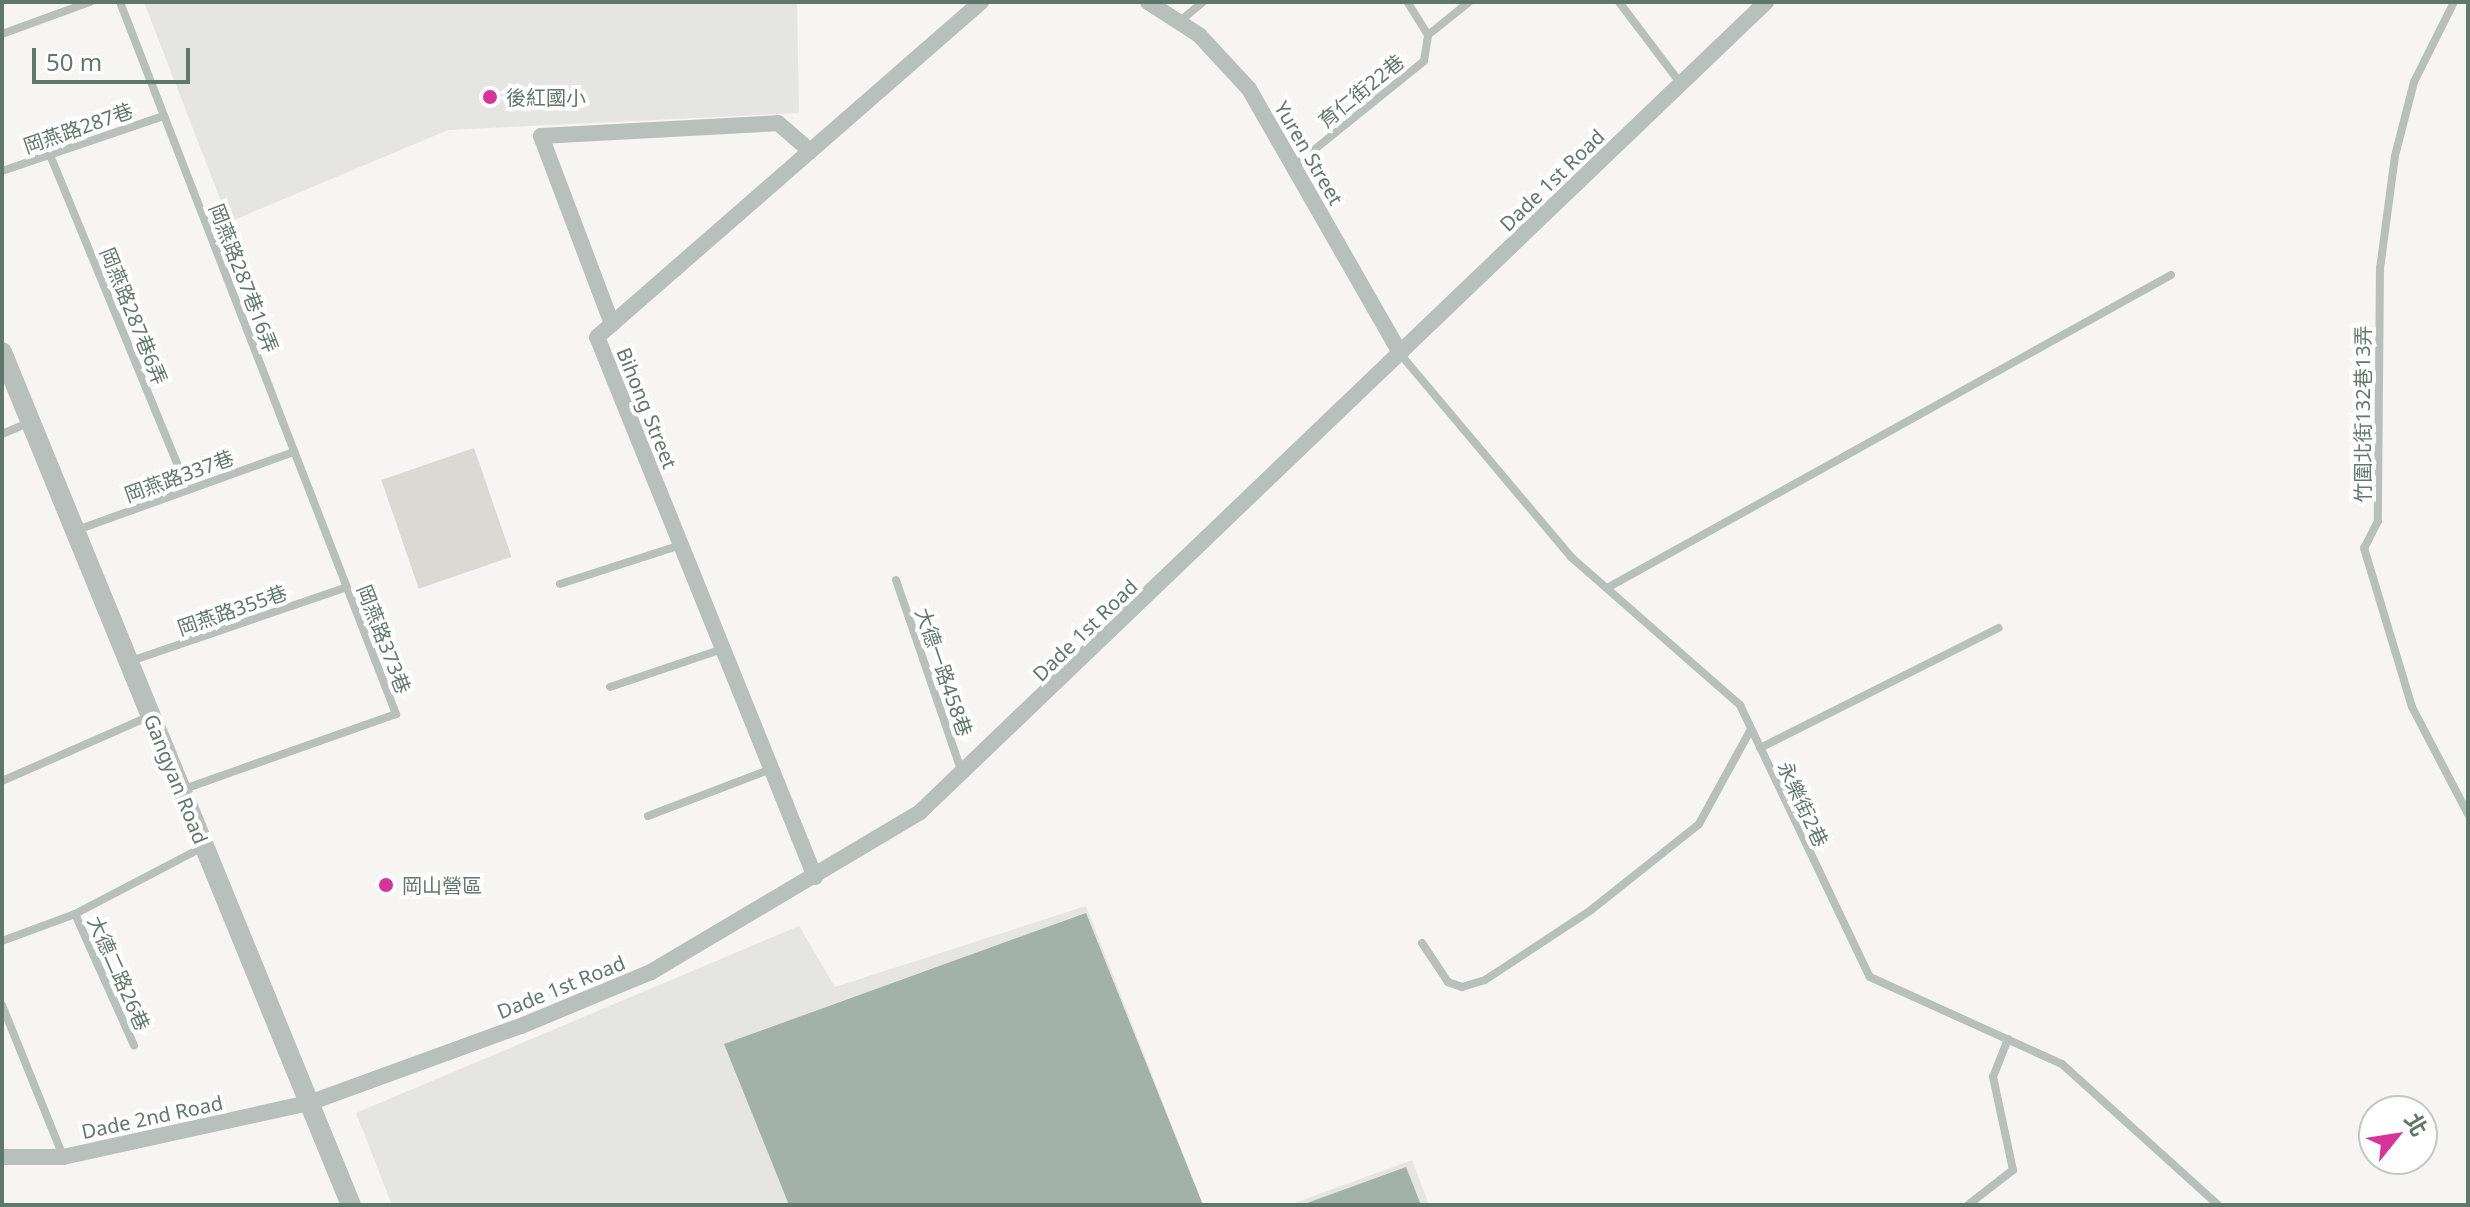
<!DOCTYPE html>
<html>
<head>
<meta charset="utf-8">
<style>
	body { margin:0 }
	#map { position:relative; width:2470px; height:1207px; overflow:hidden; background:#f7f4f4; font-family:"Noto Sans","Noto Sans TC",sans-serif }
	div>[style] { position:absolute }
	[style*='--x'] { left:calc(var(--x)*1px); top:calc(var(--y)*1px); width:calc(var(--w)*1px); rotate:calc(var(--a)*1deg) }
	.built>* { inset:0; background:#e5e5e4 }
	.green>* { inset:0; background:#dbd9d3; transform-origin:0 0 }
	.building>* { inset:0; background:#a3b1ab }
	.service>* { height:8px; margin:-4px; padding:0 4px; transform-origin:4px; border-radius:4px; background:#b7c0bc }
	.minor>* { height:16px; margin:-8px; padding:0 8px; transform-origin:8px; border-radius:8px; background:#b7c0bc }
	.tertiary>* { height:20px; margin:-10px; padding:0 10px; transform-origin:10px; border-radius:10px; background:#b7c0bc }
	.dots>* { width:22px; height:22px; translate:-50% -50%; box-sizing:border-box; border:4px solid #fff; border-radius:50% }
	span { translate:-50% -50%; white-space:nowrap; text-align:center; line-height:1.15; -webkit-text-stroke:8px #fff; paint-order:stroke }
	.street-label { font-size:20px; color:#5f786e }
	.poi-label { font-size:20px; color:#5f786e }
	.left { translate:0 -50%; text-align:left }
	.frame { position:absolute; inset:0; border:4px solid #5f786e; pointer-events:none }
	.north { position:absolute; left:2358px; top:1095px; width:80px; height:80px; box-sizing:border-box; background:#fff; border:2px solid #bfc9c5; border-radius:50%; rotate:60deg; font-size:22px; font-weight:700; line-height:32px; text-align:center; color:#5f786e }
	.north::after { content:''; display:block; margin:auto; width:28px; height:36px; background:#d7339b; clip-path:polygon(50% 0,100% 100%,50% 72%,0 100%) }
	.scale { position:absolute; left:32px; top:48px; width:158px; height:36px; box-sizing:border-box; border:4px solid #5f786e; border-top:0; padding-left:10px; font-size:24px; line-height:28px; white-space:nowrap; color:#5f786e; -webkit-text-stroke:6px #fff; paint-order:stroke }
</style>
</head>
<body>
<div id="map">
	<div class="built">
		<i style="clip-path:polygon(144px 2px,797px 2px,799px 113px,448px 130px,229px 222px)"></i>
		<i style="clip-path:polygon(1086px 906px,1203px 1205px,392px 1205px,356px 1113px,799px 926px,835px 987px)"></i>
		<i style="clip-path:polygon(1412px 1160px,1429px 1205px,1289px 1205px)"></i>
	</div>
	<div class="green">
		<i style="left:474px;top:448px;width:115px;height:98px;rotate:71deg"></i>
	</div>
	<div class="building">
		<i style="clip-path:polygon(1086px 913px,1203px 1205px,789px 1205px,724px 1044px)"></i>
		<i style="clip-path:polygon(1406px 1167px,1421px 1205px,1307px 1205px,1307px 1203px)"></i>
	</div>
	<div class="service">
		<i style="--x:120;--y:2;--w:764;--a:68.81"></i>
		<i style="--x:396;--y:714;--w:228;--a:160.5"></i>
		<i style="--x:1619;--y:2;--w:103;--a:52.9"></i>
		<i style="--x:2454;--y:2;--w:89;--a:116.6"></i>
		<i style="--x:2414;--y:82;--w:76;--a:104.4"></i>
		<i style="--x:2395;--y:156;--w:113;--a:97.6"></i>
		<i style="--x:2380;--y:268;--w:253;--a:90.5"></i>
		<i style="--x:2378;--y:521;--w:30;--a:117"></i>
		<i style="--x:2364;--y:548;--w:166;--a:73.2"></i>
		<i style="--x:2412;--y:707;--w:121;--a:62.4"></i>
		<i style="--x:1179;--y:22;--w:31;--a:-40"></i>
		<i style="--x:2;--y:34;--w:94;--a:-20"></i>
		<i style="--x:1428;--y:35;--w:53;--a:-38.8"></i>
		<i style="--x:50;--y:155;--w:362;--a:67.6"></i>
		<i style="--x:1294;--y:166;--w:167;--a:-38.9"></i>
		<i style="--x:1424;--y:61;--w:26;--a:-81"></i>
		<i style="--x:1428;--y:35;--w:39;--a:-122"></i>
		<i style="--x:2;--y:171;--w:171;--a:-18.8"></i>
		<i style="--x:1401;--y:355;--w:264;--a:49.9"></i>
		<i style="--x:1571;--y:557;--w:225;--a:41.2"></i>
		<i style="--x:1740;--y:705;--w:301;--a:64.5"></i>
		<i style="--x:1870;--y:977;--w:211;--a:24.4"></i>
		<i style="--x:2062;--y:1064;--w:210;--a:42.1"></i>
		<i style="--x:2;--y:434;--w:30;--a:-23"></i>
		<i style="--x:77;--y:530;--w:231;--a:-19.8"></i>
		<i style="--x:896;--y:580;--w:204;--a:71.1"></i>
		<i style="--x:560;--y:584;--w:127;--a:-17.9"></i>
		<i style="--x:1607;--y:588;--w:645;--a:-29.03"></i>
		<i style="--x:128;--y:662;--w:231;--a:-18.9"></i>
		<i style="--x:610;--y:687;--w:118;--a:-18.7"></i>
		<i style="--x:1760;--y:748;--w:267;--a:-26.7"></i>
		<i style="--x:2;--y:781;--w:162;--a:-23.7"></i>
		<i style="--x:648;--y:816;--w:132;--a:-20.9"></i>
		<i style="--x:75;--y:914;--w:144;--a:65.8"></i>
		<i style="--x:2;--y:941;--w:78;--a:-20.3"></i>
		<i style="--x:75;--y:914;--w:144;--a:-27.6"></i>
		<i style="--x:1422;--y:943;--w:47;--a:56.3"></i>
		<i style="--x:1448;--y:982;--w:15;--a:20"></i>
		<i style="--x:1462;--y:987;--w:24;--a:-17"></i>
		<i style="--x:1485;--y:980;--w:127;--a:-33.4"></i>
		<i style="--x:1591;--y:910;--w:138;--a:-38.5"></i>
		<i style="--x:1699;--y:824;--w:108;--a:-61.3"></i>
		<i style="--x:2;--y:1005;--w:163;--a:68"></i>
		<i style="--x:1968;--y:1205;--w:57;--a:-37.9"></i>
		<i style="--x:2013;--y:1170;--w:95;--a:-102.1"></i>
		<i style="--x:1993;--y:1077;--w:41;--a:-68.5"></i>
	</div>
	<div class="minor">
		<i style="--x:1148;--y:2;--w:61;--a:32.9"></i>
		<i style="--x:1199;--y:35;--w:74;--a:47.2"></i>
		<i style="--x:1249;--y:89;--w:305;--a:60.2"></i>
		<i style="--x:612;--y:324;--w:201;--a:-110.7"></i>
		<i style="--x:541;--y:136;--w:237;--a:-3.1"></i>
		<i style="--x:778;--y:123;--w:43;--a:41.2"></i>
		<i style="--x:815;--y:877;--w:582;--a:-111.98"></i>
		<i style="--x:597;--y:337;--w:510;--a:-41.1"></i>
		<i style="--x:2;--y:1157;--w:61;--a:0"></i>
		<i style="--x:63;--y:1157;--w:252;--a:-12.4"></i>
		<i style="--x:309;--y:1103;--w:226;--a:-20"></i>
		<i style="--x:521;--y:1026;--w:141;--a:-22.6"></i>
		<i style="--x:651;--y:972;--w:313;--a:-30.7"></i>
		<i style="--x:920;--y:812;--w:1171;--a:-43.75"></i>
	</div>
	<div class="tertiary">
		<i style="--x:2;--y:352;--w:922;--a:67.75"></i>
	</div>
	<div class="dots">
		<i style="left:490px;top:97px;background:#d7339b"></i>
		<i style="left:386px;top:885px;background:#d7339b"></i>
	</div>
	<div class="street-label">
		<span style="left:1361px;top:91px;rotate:-39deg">育仁街22巷</span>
		<span style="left:78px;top:128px;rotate:-19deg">岡燕路287巷</span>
		<span style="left:1309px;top:153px;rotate:60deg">Yuren Street</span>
		<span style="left:1552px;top:180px;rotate:-44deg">Dade 1st Road</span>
		<span style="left:244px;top:278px;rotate:69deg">岡燕路287巷16弄</span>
		<span style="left:134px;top:316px;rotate:68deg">岡燕路287巷6弄</span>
		<span style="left:647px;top:408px;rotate:68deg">Bihong Street</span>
		<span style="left:2362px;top:414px;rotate:-90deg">竹圍北街132巷13弄</span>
		<span style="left:179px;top:476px;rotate:-20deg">岡燕路337巷</span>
		<span style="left:232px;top:610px;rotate:-19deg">岡燕路355巷</span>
		<span style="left:1085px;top:630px;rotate:-44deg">Dade 1st Road</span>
		<span style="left:384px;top:639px;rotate:69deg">岡燕路373巷</span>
		<span style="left:944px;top:672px;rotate:71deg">大德一路458巷</span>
		<span style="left:176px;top:779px;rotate:68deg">Gangyan Road</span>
		<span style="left:1803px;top:804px;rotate:65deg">永樂街2巷</span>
		<span style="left:119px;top:973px;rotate:66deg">大德二路26巷</span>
		<span style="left:561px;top:987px;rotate:-22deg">Dade 1st Road</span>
		<span style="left:152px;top:1117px;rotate:-12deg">Dade 2nd Road</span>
	</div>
	<div class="poi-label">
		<span class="left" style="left:506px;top:97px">後紅國小</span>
		<span class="left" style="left:402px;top:885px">岡山營區</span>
	</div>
	<div class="frame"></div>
	<div class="north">北</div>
	<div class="scale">50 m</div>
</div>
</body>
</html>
